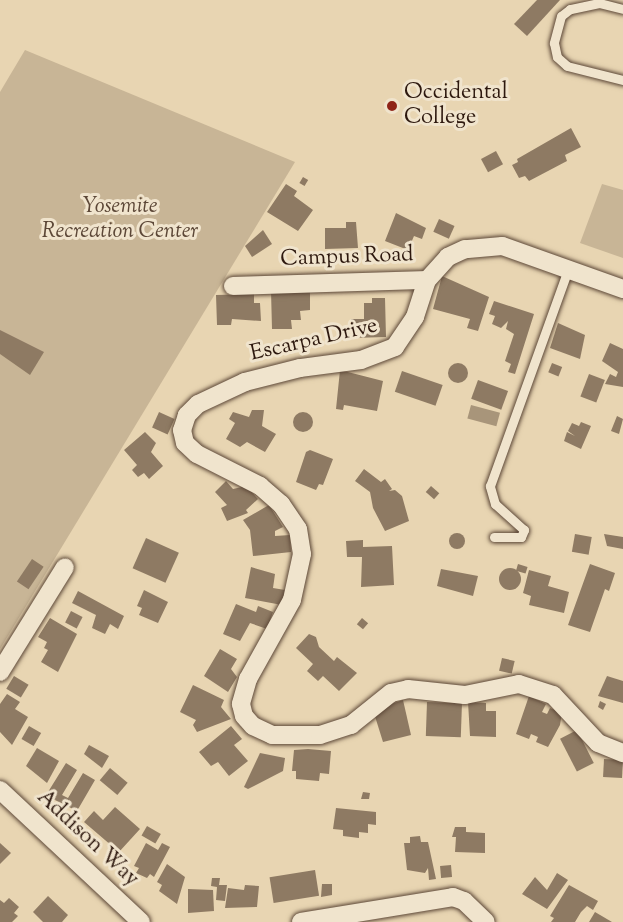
<!DOCTYPE html>
<html>
<head>
<meta charset="utf-8">
<style>
	body { margin:0 }
	#map { position:relative; width:623px; height:922px; overflow:hidden; background:#e8d5b2; font-family:"Sorts Mill Goudy",serif }
	div>[style] { position:absolute }
	[style*='--x'] { left:calc(var(--x)*1px); top:calc(var(--y)*1px); width:calc(var(--w)*1px); rotate:calc(var(--a)*1deg) }
	.green>* { inset:0; background:#c8b596 }
	.water>* { inset:0; background:#a8957a; transform-origin:0 0 }
	.building>* { inset:0; background:#8e7a63; transform-origin:0 0 }
	.round { border-radius:50% }
	.roads { filter:drop-shadow(0 0 2px #5c4737) drop-shadow(0 0 2px #5c4737) }
	.service>* { height:9px; margin:-4.5px; padding:0 4.5px; transform-origin:4.5px; border-radius:4.5px; background:#f0e4cd }
	.minor>* { height:18px; margin:-9px; padding:0 9px; transform-origin:9px; border-radius:9px; background:#f0e4cd }
	.dots>* { width:16px; height:16px; translate:-50% -50%; box-sizing:border-box; border:3px solid #f0e4cd; border-radius:50% }
	span { translate:-50% -50%; white-space:nowrap; text-align:center; line-height:1.15; -webkit-text-stroke:6px #f0e4cd; paint-order:stroke }
	.poi-label { font-size:22px; color:#2d180e }
	.left { translate:0 -50%; text-align:left }
	.park-label { font-size:22px; color:#5c4737; font-style:italic }
	.street-label { font-size:22px; color:#2d180e }
</style>
</head>
<body>
<div id="map">
	<div class="green">
		<i style="clip-path:polygon(25px 50px,295px 162px,0 649px,0 92px)"></i>
		<i style="clip-path:polygon(602px 184px,623px 190px,623px 258px,580px 243px)"></i>
	</div>
	<div class="water">
		<i style="left:471px;top:405px;width:30px;height:14px;rotate:15deg"></i>
	</div>
	<div class="building">
		<i style="clip-path:polygon(537px 0,560px 0,527px 36px,514px 24px)"></i>
		<i style="clip-path:polygon(571px 128px,581px 147px,565px 155px,567px 161px,529px 181px,525px 176px,519px 178px,512px 165px,518px 162px,517px 159px)"></i>
		<i style="left:496px;top:151px;width:15px;height:17px;rotate:62deg"></i>
		<i style="left:303px;top:177px;width:6px;height:7px;rotate:31deg"></i>
		<i style="clip-path:polygon(286px 184px,297px 191px,294px 196px,313px 210px,298px 231px,267px 212px)"></i>
		<i style="clip-path:polygon(396px 213px,426px 228px,422px 239px,414px 236px,408px 250px,385px 241px)"></i>
		<i style="left:439px;top:219px;width:17px;height:14px;rotate:24deg"></i>
		<i style="clip-path:polygon(346px 222px,356px 222px,358px 248px,325px 249px,325px 228px,346px 228px)"></i>
		<i style="clip-path:polygon(263px 230px,272px 244px,252px 257px,245px 246px)"></i>
		<i style="clip-path:polygon(442px 276px,489px 297px,478px 331px,467px 328px,470px 319px,433px 309px)"></i>
		<i style="clip-path:polygon(271px 291px,310px 291px,310px 310px,300px 311px,301px 320px,291px 320px,292px 329px,272px 329px)"></i>
		<i style="clip-path:polygon(254px 294px,254px 303px,260px 303px,261px 321px,232px 319px,231px 325px,217px 325px,216px 295px)"></i>
		<i style="clip-path:polygon(372px 298px,385px 298px,386px 337px,352px 338px,351px 319px,364px 319px,364px 303px,372px 303px)"></i>
		<i style="clip-path:polygon(494px 301px,534px 314px,515px 374px,508px 372px,511px 364px,505px 361px,514px 334px,506px 329px,508px 321px,501px 328px,492px 324px,495px 316px,489px 314px)"></i>
		<i style="clip-path:polygon(558px 323px,585px 335px,580px 359px,550px 348px)"></i>
		<i style="clip-path:polygon(0 330px,44px 352px,30px 375px,0 354px)"></i>
		<i style="clip-path:polygon(610px 343px,623px 349px,623px 387px,605px 384px,610px 374px,616px 377px,618px 372px,602px 361px)"></i>
		<i style="left:552px;top:363px;width:11px;height:10px;rotate:22deg"></i>
		<i class="round" style="left:448px;top:363px;width:20px;height:20px"></i>
		<i style="clip-path:polygon(340px 370px,383px 381px,377px 411px,344px 405px,343px 410px,336px 409px)"></i>
		<i style="left:402px;top:371px;width:43px;height:22px;rotate:19deg"></i>
		<i style="left:589px;top:374px;width:17px;height:24px;rotate:21deg"></i>
		<i style="left:478px;top:380px;width:32px;height:20px;rotate:20deg"></i>
		<i style="clip-path:polygon(252px 410px,264px 410px,262px 426px,276px 434px,265px 452px,247px 442px,240px 447px,226px 439px,235px 423px,229px 419px,233px 412px,249px 417px)"></i>
		<i style="left:159px;top:412px;width:17px;height:17px;rotate:24deg"></i>
		<i class="round" style="left:293px;top:412px;width:20px;height:20px"></i>
		<i style="clip-path:polygon(617px 416px,623px 419px,619px 434px,611px 431px)"></i>
		<i style="clip-path:polygon(581px 422px,591px 426px,581px 449px,564px 441px,567px 432px,575px 436px,568px 431px,572px 423px,579px 426px)"></i>
		<i style="clip-path:polygon(145px 432px,156px 443px,151px 452px,163px 466px,149px 479px,144px 473px,138px 477px,132px 470px,137px 465px,124px 450px)"></i>
		<i style="clip-path:polygon(310px 450px,333px 459px,323px 485px,319px 484px,316px 490px,296px 482px,306px 452px)"></i>
		<i style="clip-path:polygon(364px 469px,381px 482px,385px 479px,392px 489px,389px 491px,395px 490px,402px 496px,409px 521px,385px 531px,373px 508px,370px 492px,355px 481px)"></i>
		<i style="clip-path:polygon(226px 481px,233px 489px,246px 486px,258px 499px,246px 510px,248px 513px,227px 521px,221px 508px,227px 505px,215px 492px)"></i>
		<i style="left:431px;top:486px;width:11px;height:8px;rotate:41deg"></i>
		<i style="clip-path:polygon(269px 505px,283px 527px,275px 531px,275px 536px,290px 535px,291px 552px,253px 556px,250px 530px,243px 520px)"></i>
		<i class="round" style="left:449px;top:533px;width:16px;height:16px"></i>
		<i style="left:575px;top:534px;width:17px;height:18px;rotate:10deg"></i>
		<i style="clip-path:polygon(604px 534px,623px 537px,623px 549px,607px 546px)"></i>
		<i style="left:146px;top:538px;width:36px;height:33px;rotate:24deg"></i>
		<i style="clip-path:polygon(363px 540px,363px 547px,392px 546px,394px 585px,361px 587px,362px 557px,347px 557px,346px 541px)"></i>
		<i style="left:32px;top:559px;width:14px;height:27px;rotate:34deg"></i>
		<i style="left:518px;top:564px;width:10px;height:7px;rotate:17deg"></i>
		<i style="clip-path:polygon(590px 564px,615px 573px,609px 591px,605px 589px,590px 632px,568px 625px)"></i>
		<i style="clip-path:polygon(251px 567px,275px 574px,273px 588px,285px 590px,282px 605px,245px 598px)"></i>
		<i class="round" style="left:499px;top:568px;width:22px;height:22px"></i>
		<i style="clip-path:polygon(441px 569px,478px 576px,473px 596px,437px 586px)"></i>
		<i style="clip-path:polygon(529px 570px,551px 576px,548px 586px,569px 592px,564px 613px,529px 605px,531px 596px,523px 593px)"></i>
		<i style="clip-path:polygon(144px 590px,168px 602px,158px 623px,139px 615px,142px 608px,137px 606px)"></i>
		<i style="clip-path:polygon(78px 591px,124px 616px,118px 629px,110px 624px,105px 634px,92px 628px,96px 615px,72px 603px)"></i>
		<i style="clip-path:polygon(236px 604px,256px 612px,258px 606px,273px 612px,267px 629px,250px 623px,240px 641px,223px 634px)"></i>
		<i style="left:71px;top:611px;width:13px;height:13px;rotate:27deg"></i>
		<i style="clip-path:polygon(50px 618px,77px 634px,58px 672px,41px 662px,48px 650px,44px 648px,47px 642px,38px 637px)"></i>
		<i style="left:362px;top:618px;width:8px;height:8px;rotate:40deg"></i>
		<i style="clip-path:polygon(309px 634px,316px 637px,319px 647px,334px 661px,337px 657px,357px 673px,339px 691px,323px 676px,318px 681px,307px 671px,313px 664px,296px 648px)"></i>
		<i style="clip-path:polygon(220px 649px,237px 659px,231px 669px,237px 677px,228px 692px,204px 676px)"></i>
		<i style="left:502px;top:658px;width:13px;height:13px;rotate:13deg"></i>
		<i style="left:14px;top:676px;width:17px;height:15px;rotate:31deg"></i>
		<i style="clip-path:polygon(607px 676px,623px 681px,623px 703px,598px 696px)"></i>
		<i style="clip-path:polygon(193px 685px,224px 700px,221px 707px,231px 719px,197px 732px,193px 725px,196px 720px,180px 712px)"></i>
		<i style="clip-path:polygon(7px 694px,20px 702px,15px 709px,28px 717px,12px 745px,0 732px,0 704px)"></i>
		<i style="clip-path:polygon(529px 696px,546px 704px,542px 712px,547px 714px,550px 708px,562px 713px,560px 725px,548px 747px,536px 742px,538px 737px,531px 734px,529px 739px,516px 734px)"></i>
		<i style="clip-path:polygon(403px 700px,411px 735px,383px 742px,373px 710px)"></i>
		<i style="clip-path:polygon(600px 701px,606px 704px,603px 710px,598px 707px)"></i>
		<i style="left:427px;top:702px;width:35px;height:34px;rotate:2deg"></i>
		<i style="clip-path:polygon(468px 702px,486px 703px,486px 711px,496px 711px,496px 737px,470px 736px)"></i>
		<i style="left:29px;top:726px;width:14px;height:15px;rotate:30deg"></i>
		<i style="clip-path:polygon(231px 726px,242px 739px,234px 745px,248px 761px,229px 776px,218px 762px,211px 766px,199px 752px)"></i>
		<i style="left:577px;top:730px;width:37px;height:19px;rotate:63deg"></i>
		<i style="clip-path:polygon(89px 745px,109px 756px,102px 768px,84px 754px)"></i>
		<i style="clip-path:polygon(37px 748px,59px 761px,47px 783px,26px 766px)"></i>
		<i style="clip-path:polygon(308px 749px,331px 751px,329px 774px,320px 773px,319px 781px,296px 779px,296px 771px,292px 771px,294px 750px)"></i>
		<i style="clip-path:polygon(260px 753px,285px 758px,283px 771px,248px 789px,244px 787px)"></i>
		<i style="left:604px;top:759px;width:19px;height:18px;rotate:3deg"></i>
		<i style="clip-path:polygon(66px 763px,77px 770px,62px 795px,68px 798px,83px 773px,95px 780px,77px 811px,53px 799px,48px 792px)"></i>
		<i style="left:110px;top:768px;width:23px;height:16px;rotate:40deg"></i>
		<i style="clip-path:polygon(363px 792px,370px 793px,369px 799px,361px 799px)"></i>
		<i style="clip-path:polygon(115px 807px,140px 829px,119px 852px,84px 822px,94px 811px,103px 820px)"></i>
		<i style="clip-path:polygon(336px 808px,376px 812px,376px 825px,368px 824px,368px 833px,359px 832px,359px 838px,343px 836px,343px 830px,333px 829px)"></i>
		<i style="left:147px;top:826px;width:16px;height:11px;rotate:30deg"></i>
		<i style="clip-path:polygon(455px 827px,466px 827px,466px 832px,485px 833px,485px 853px,455px 852px,456px 837px,452px 837px)"></i>
		<i style="clip-path:polygon(420px 836px,421px 842px,428px 842px,436px 879px,429px 880px,428px 868px,425px 873px,407px 870px,404px 843px,410px 843px,410px 837px)"></i>
		<i style="clip-path:polygon(0 843px,11px 853px,0 864px)"></i>
		<i style="clip-path:polygon(146px 843px,158px 850px,162px 843px,170px 847px,154px 877px,150px 874px,147px 878px,136px 873px,139px 868px,134px 866px)"></i>
		<i style="clip-path:polygon(167px 864px,185px 877px,177px 904px,159px 891px,162px 885px,157px 882px)"></i>
		<i style="left:451px;top:865px;width:12px;height:11px;rotate:85deg"></i>
		<i style="left:315px;top:870px;width:26px;height:46px;rotate:81deg"></i>
		<i style="clip-path:polygon(557px 873px,568px 880px,547px 909px,522px 894px,535px 877px,547px 890px)"></i>
		<i style="clip-path:polygon(212px 878px,220px 878px,219px 885px,227px 885px,225px 901px,216px 900px,217px 887px,211px 886px)"></i>
		<i style="clip-path:polygon(322px 884px,332px 884px,332px 895px,321px 897px)"></i>
		<i style="clip-path:polygon(245px 885px,259px 886px,257px 907px,225px 908px,228px 888px,244px 890px)"></i>
		<i style="clip-path:polygon(569px 885px,598px 901px,593px 910px,587px 906px,581px 912px,575px 922px,551px 922px,554px 918px,550px 916px)"></i>
		<i style="clip-path:polygon(188px 889px,213px 890px,214px 911px,188px 913px)"></i>
		<i style="clip-path:polygon(48px 896px,68px 915px,62px 922px,43px 922px,33px 912px)"></i>
		<i style="clip-path:polygon(9px 898px,19px 907px,14px 913px,18px 916px,12px 922px,0 922px,0 900px,4px 903px)"></i>
		<i style="clip-path:polygon(595px 912px,612px 922px,589px 922px)"></i>
	</div>
	<div class="roads">
		<div class="service">
			<i style="--x:623;--y:9;--w:25;--a:-166"></i>
			<i style="--x:599;--y:3;--w:30;--a:168"></i>
			<i style="--x:570;--y:9;--w:11;--a:142"></i>
			<i style="--x:561;--y:16;--w:28;--a:105"></i>
			<i style="--x:554;--y:43;--w:14;--a:78"></i>
			<i style="--x:557;--y:57;--w:13;--a:42"></i>
			<i style="--x:567;--y:66;--w:58;--a:14"></i>
			<i style="--x:494;--y:537;--w:27;--a:0"></i>
			<i style="--x:521;--y:537;--w:8;--a:-67"></i>
			<i style="--x:524;--y:530;--w:39;--a:-138"></i>
			<i style="--x:495;--y:504;--w:19;--a:-106"></i>
			<i style="--x:490;--y:486;--w:231;--a:-70.2"></i>
		</div>
		<div class="minor">
			<i style="--x:233;--y:286;--w:194;--a:-1.8"></i>
			<i style="--x:623;--y:289;--w:128;--a:-160.4"></i>
			<i style="--x:502;--y:246;--w:37;--a:175"></i>
			<i style="--x:465;--y:249;--w:19;--a:155"></i>
			<i style="--x:448;--y:257;--w:31;--a:132"></i>
			<i style="--x:427;--y:280;--w:39;--a:108"></i>
			<i style="--x:415;--y:317;--w:36;--a:124"></i>
			<i style="--x:395;--y:347;--w:36;--a:159"></i>
			<i style="--x:361;--y:360;--w:62;--a:172.5"></i>
			<i style="--x:300;--y:368;--w:57;--a:165.7"></i>
			<i style="--x:245;--y:382;--w:52;--a:154.9"></i>
			<i style="--x:198;--y:404;--w:16;--a:135"></i>
			<i style="--x:187;--y:415;--w:16;--a:108"></i>
			<i style="--x:182;--y:430;--w:13;--a:77"></i>
			<i style="--x:185;--y:443;--w:16;--a:43"></i>
			<i style="--x:197;--y:454;--w:71;--a:26.9"></i>
			<i style="--x:260;--y:486;--w:28;--a:41"></i>
			<i style="--x:281;--y:504;--w:30;--a:56"></i>
			<i style="--x:298;--y:529;--w:25;--a:81"></i>
			<i style="--x:302;--y:554;--w:47;--a:102.3"></i>
			<i style="--x:292;--y:600;--w:90;--a:119.1"></i>
			<i style="--x:248;--y:679;--w:26;--a:106"></i>
			<i style="--x:241;--y:704;--w:12;--a:76"></i>
			<i style="--x:244;--y:716;--w:13;--a:48"></i>
			<i style="--x:253;--y:726;--w:21;--a:25"></i>
			<i style="--x:272;--y:735;--w:48;--a:0"></i>
			<i style="--x:320;--y:735;--w:33;--a:-18"></i>
			<i style="--x:351;--y:725;--w:51;--a:-38.7"></i>
			<i style="--x:391;--y:693;--w:17;--a:-13"></i>
			<i style="--x:408;--y:689;--w:57;--a:6"></i>
			<i style="--x:465;--y:695;--w:55;--a:-11.5"></i>
			<i style="--x:519;--y:684;--w:36;--a:18"></i>
			<i style="--x:553;--y:695;--w:66;--a:46.8"></i>
			<i style="--x:598;--y:743;--w:27;--a:22"></i>
			<i style="--x:0;--y:672;--w:123;--a:-58.2"></i>
			<i style="--x:0;--y:790;--w:193;--a:43.1"></i>
			<i style="--x:301;--y:922;--w:154;--a:-9.3"></i>
			<i style="--x:453;--y:897;--w:12;--a:20"></i>
			<i style="--x:464;--y:901;--w:30;--a:44"></i>
		</div>
	</div>
	<div class="dots">
		<i style="left:392px;top:106px;background:#8f2418"></i>
	</div>
	<div class="poi-label">
		<span class="left" style="left:404px;top:106px">Occidental<br>College</span>
	</div>
	<div class="park-label">
		<span style="left:120px;top:220px">Yosemite<br>Recreation Center</span>
	</div>
	<div class="street-label">
		<span style="left:347px;top:258px;rotate:-2deg">Campus Road</span>
		<span style="left:314px;top:341px;rotate:-13deg">Escarpa Drive</span>
		<span style="left:87px;top:839px;rotate:43deg">Addison Way</span>
	</div>
</div>
</body>
</html>
